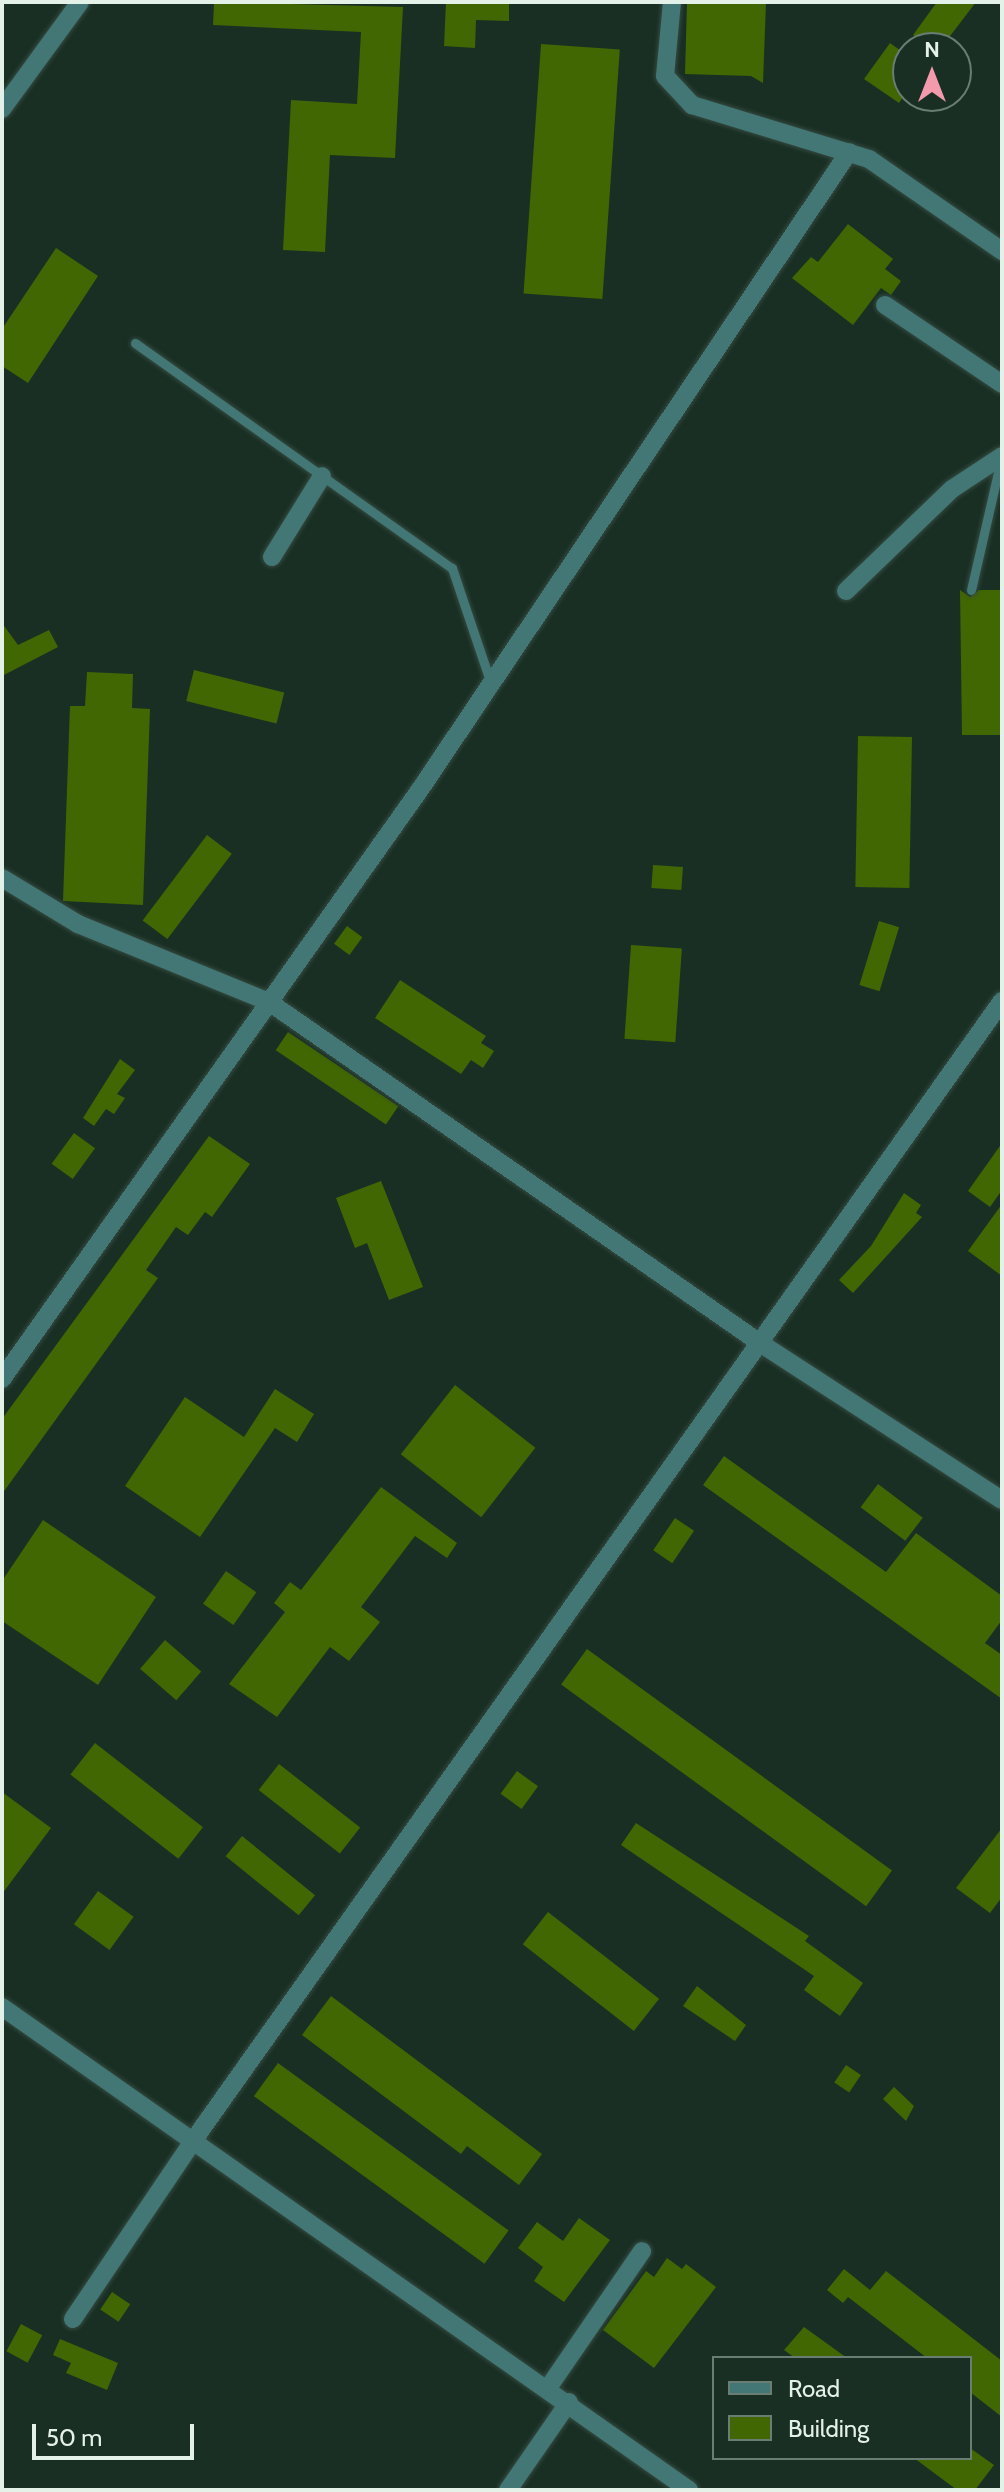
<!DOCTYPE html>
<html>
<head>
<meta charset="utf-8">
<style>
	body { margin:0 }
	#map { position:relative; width:1004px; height:2492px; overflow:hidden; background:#192f24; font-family:Cabin,sans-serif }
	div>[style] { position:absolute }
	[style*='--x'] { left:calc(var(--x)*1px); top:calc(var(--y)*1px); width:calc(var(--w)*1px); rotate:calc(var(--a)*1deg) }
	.building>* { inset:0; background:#416702; transform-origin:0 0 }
	.roads { filter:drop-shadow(0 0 2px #354a40) drop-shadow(0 0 2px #354a40) }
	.service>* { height:9px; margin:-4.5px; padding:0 4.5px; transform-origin:4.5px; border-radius:4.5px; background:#427775 }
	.minor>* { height:18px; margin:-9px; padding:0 9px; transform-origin:9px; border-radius:9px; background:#427775 }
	span { translate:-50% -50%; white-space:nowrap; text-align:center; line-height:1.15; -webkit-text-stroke:6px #192f24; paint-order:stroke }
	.frame { position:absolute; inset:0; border:4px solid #e4f1e9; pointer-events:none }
	.legend { position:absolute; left:712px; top:2356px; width:260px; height:104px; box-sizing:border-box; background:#192f24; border:2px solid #6a7d73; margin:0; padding:10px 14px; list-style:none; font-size:24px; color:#e4f1e9 }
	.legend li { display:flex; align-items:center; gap:16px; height:40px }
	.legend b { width:40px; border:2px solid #6a7d73 }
	.north { position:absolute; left:892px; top:32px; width:80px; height:80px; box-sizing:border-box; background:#192f24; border:2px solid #6a7d73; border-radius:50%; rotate:0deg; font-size:22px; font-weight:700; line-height:32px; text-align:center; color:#e4f1e9 }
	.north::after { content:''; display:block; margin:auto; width:28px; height:36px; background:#f39aac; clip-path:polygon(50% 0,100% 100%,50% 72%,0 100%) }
	.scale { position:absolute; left:32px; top:2424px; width:162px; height:36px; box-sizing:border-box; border:4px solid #e4f1e9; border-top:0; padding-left:10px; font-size:24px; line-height:28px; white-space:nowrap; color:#e4f1e9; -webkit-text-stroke:6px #192f24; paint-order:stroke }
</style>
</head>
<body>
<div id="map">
	<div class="building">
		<i style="clip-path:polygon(214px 2px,403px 7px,395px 158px,330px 155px,325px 252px,283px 250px,291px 100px,357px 104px,361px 32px,213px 25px)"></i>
		<i style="clip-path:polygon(446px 2px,509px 2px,509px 21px,476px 20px,475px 48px,444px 46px)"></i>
		<i style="clip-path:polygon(687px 2px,766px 2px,763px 83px,751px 76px,685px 74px)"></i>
		<i style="clip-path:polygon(937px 2px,976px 2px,941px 48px,931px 48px,913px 35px)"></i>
		<i style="clip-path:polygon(890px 43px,908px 56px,908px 90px,899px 103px,864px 79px)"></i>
		<i style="left:541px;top:44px;width:79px;height:250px;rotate:4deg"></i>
		<i style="clip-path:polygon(848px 224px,893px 259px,885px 269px,901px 281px,891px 295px,881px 288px,853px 325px,792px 278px,811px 257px,818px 262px)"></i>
		<i style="clip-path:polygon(56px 248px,98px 276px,28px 383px,2px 366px,2px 329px)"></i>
		<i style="clip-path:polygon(960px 590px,970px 597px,979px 590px,1002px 590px,1002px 735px,962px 735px)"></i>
		<i style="clip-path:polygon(2px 623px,18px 645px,49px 630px,58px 647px,2px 676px)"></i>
		<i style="left:194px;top:670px;width:93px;height:32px;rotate:14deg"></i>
		<i style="clip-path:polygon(87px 672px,133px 674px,132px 708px,150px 709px,143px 905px,63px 901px,70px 706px,85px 706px)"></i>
		<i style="left:858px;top:736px;width:54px;height:151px;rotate:1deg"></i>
		<i style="left:207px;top:835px;width:31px;height:107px;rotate:37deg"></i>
		<i style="left:653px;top:865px;width:30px;height:23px;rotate:4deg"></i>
		<i style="left:879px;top:921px;width:21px;height:67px;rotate:17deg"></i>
		<i style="left:347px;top:926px;width:19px;height:22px;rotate:36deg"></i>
		<i style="left:631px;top:945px;width:51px;height:94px;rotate:4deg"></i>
		<i style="clip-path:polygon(400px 980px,486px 1036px,481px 1043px,494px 1051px,483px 1068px,471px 1060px,461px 1074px,375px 1018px)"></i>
		<i style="left:288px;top:1032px;width:133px;height:22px;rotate:34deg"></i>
		<i style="clip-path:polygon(120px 1059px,135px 1070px,117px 1094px,125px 1098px,114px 1114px,106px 1109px,94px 1126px,83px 1118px)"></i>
		<i style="left:74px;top:1133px;width:26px;height:38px;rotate:36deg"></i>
		<i style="clip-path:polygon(209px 1136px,250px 1164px,212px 1217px,205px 1212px,188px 1235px,176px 1227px,146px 1270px,158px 1278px,2px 1494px,2px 1419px)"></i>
		<i style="clip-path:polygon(1002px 1143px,1002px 1190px,990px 1207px,968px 1191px)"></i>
		<i style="clip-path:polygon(381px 1181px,423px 1287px,389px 1300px,367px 1243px,355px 1248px,336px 1198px)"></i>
		<i style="clip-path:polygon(904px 1193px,921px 1205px,916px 1213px,922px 1217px,853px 1293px,839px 1280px,871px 1246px)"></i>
		<i style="clip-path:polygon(1002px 1204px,1002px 1276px,968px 1251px)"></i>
		<i style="left:455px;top:1385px;width:102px;height:88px;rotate:38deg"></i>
		<i style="clip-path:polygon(275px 1389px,314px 1414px,297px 1442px,275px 1428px,200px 1537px,125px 1486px,185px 1397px,244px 1437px)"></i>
		<i style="clip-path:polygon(724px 1456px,886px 1572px,916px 1533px,1002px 1596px,1002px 1620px,985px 1643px,1002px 1655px,1002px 1699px,703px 1485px)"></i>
		<i style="left:878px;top:1484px;width:56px;height:29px;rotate:37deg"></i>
		<i style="clip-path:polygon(381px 1487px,457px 1543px,447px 1558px,415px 1536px,361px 1607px,380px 1622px,349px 1661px,330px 1647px,277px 1717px,229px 1684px,285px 1612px,274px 1603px,290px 1582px,301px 1590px)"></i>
		<i style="left:675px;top:1518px;width:23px;height:39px;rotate:34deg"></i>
		<i style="clip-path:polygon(43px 1520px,156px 1597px,98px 1685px,2px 1621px,2px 1581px)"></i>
		<i style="left:226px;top:1571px;width:37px;height:40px;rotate:35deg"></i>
		<i style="left:165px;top:1640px;width:48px;height:38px;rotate:41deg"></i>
		<i style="left:587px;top:1649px;width:377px;height:44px;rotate:36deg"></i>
		<i style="left:95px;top:1743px;width:137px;height:40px;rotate:38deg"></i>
		<i style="left:279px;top:1764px;width:103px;height:33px;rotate:38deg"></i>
		<i style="left:517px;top:1771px;width:26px;height:28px;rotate:36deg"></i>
		<i style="clip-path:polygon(2px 1792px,51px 1828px,2px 1894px)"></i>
		<i style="clip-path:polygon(636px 1823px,809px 1936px,805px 1941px,863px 1983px,840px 2016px,804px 1990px,814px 1976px,621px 1845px)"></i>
		<i style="clip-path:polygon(1002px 1828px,1002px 1897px,990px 1913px,956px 1888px)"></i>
		<i style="left:242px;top:1836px;width:94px;height:26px;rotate:39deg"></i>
		<i style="left:98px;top:1891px;width:44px;height:41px;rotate:36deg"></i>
		<i style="left:548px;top:1912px;width:141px;height:41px;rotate:38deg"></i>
		<i style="clip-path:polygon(697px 1986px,746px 2025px,735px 2041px,683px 2006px)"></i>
		<i style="clip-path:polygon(331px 1996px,542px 2154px,519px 2185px,467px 2146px,461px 2154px,302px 2035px)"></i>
		<i style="left:278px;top:2063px;width:285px;height:41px;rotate:36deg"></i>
		<i style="left:846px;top:2065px;width:18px;height:21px;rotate:34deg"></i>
		<i style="clip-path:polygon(894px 2087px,914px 2106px,906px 2121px,883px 2099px)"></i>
		<i style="clip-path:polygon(579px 2218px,610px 2240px,564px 2302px,534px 2281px,543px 2267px,518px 2248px,537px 2222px,563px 2241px)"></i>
		<i style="clip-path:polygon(667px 2258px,682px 2269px,686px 2264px,716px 2287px,654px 2368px,603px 2330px,646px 2271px,654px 2277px)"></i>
		<i style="clip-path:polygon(844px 2269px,870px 2290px,886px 2271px,1002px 2361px,1002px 2417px,970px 2392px,970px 2358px,927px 2358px,848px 2297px,843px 2303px,827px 2290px)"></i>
		<i style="left:112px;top:2292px;width:22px;height:21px;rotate:34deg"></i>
		<i style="left:21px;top:2324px;width:24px;height:31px;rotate:28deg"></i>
		<i style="clip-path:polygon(804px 2327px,847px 2358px,795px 2358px,784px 2350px)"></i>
		<i style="clip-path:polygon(60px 2339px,118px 2363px,107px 2390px,66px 2373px,71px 2363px,53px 2355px)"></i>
		<i style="clip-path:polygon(970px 2448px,994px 2465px,975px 2490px,957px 2490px,914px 2458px,970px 2458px)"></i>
	</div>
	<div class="roads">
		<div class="service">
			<i style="--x:135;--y:343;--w:389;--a:35.4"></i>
			<i style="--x:452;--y:568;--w:119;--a:71.4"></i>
			<i style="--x:971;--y:590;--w:134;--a:-77.1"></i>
		</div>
		<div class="minor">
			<i style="--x:672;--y:2;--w:74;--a:95.4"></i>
			<i style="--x:665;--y:76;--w:40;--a:47"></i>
			<i style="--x:692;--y:105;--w:185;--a:17"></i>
			<i style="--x:869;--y:159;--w:162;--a:34.7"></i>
			<i style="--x:2;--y:109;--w:132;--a:-53.9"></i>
			<i style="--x:885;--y:305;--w:141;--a:34"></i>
			<i style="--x:272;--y:557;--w:95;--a:-58.3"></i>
			<i style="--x:846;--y:591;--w:147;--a:-43.9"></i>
			<i style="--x:952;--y:489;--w:60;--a:-33.4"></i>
			<i style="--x:2;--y:878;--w:89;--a:31.2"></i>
			<i style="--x:78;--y:924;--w:206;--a:22.2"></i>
			<i style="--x:269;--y:1002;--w:598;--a:34.78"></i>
			<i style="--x:760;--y:1343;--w:288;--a:33"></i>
			<i style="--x:2;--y:1379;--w:721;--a:-54.66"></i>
			<i style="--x:419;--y:791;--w:770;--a:-56.06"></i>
			<i style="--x:2;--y:2007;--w:840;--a:35.11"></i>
			<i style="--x:73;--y:2319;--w:215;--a:-56"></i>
			<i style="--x:193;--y:2141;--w:1398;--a:-54.64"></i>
			<i style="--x:548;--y:2388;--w:166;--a:-55.5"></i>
			<i style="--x:508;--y:2490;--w:107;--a:-55.3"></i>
		</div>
	</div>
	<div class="frame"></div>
	<ul class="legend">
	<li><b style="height:10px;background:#427775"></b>Road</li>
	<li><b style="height:22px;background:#416702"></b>Building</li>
	</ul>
	<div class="north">N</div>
	<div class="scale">50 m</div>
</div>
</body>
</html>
